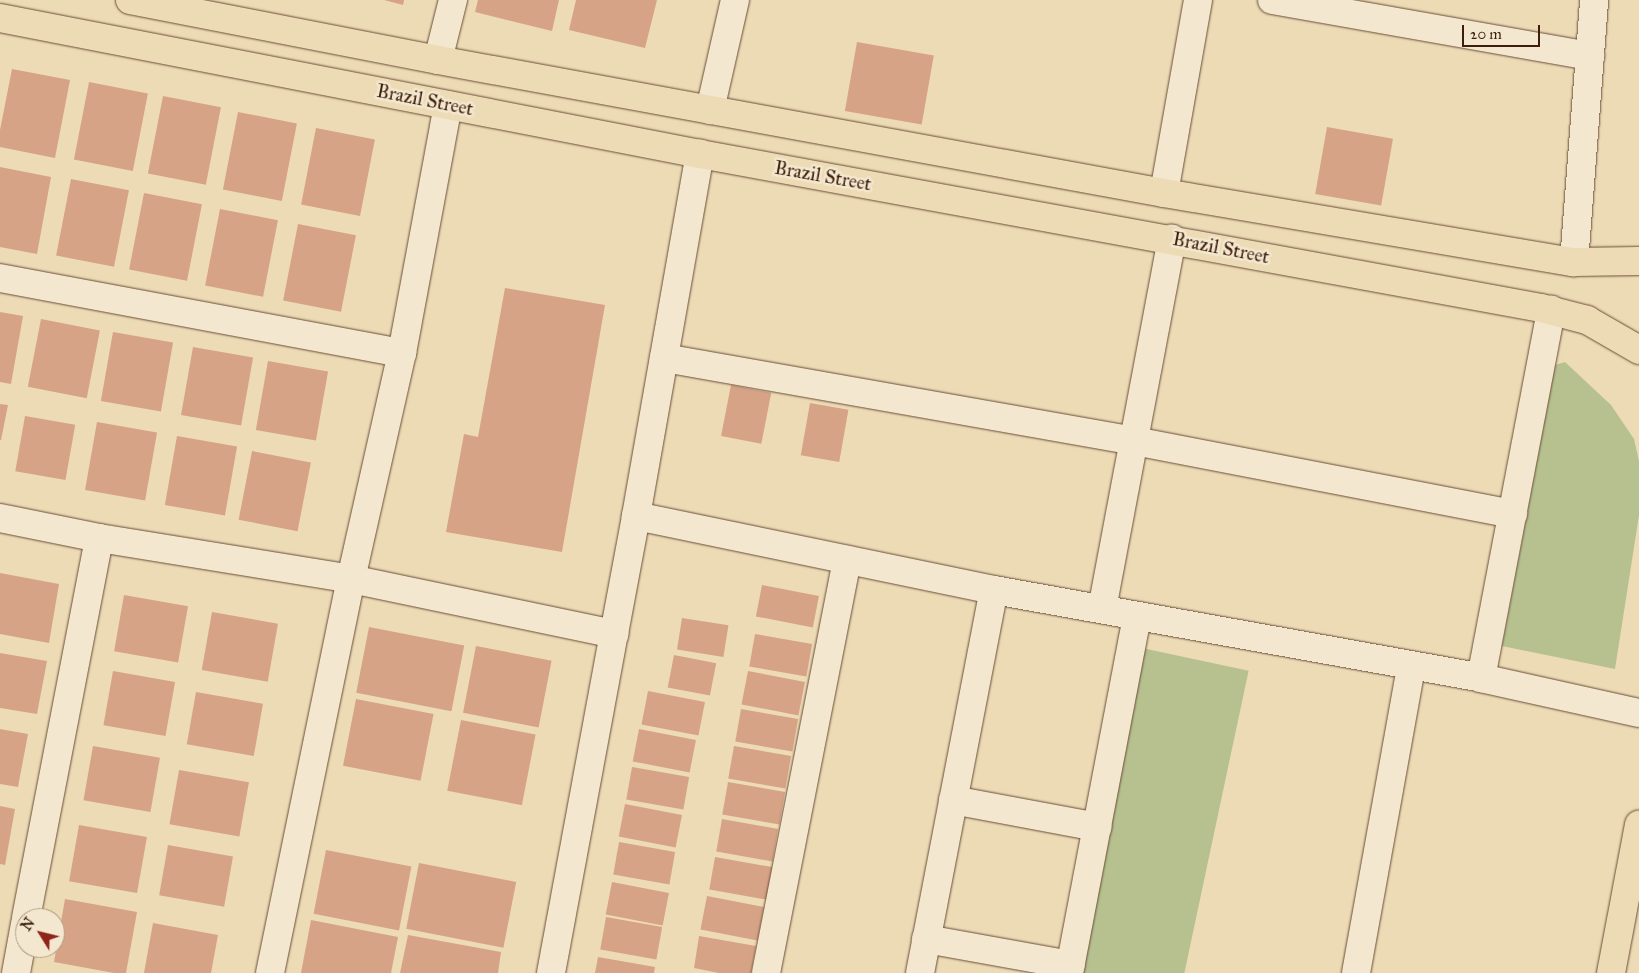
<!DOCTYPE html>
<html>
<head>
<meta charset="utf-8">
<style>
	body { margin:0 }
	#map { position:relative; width:1639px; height:973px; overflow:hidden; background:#eddbb5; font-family:"IM FELL Great Primer",serif }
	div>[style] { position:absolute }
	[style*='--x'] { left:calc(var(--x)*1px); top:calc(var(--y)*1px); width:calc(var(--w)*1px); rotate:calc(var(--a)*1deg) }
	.green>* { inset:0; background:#b6c18f; transform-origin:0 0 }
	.building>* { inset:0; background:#d7a386; transform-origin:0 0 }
	.roads { filter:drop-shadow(0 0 1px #6a4c37) drop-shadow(0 0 1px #6a4c37) }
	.minor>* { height:28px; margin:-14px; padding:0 14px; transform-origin:14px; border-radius:14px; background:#f3e8cf }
	.major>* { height:28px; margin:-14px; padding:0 14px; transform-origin:14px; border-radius:14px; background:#eddbb5 }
	.highway>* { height:28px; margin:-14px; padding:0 14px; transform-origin:14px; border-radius:14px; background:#eddbb5 }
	span { translate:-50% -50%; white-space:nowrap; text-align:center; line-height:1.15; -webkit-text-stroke:5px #f3e8cf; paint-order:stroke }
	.street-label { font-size:19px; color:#3e1d0d }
	.north { position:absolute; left:15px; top:908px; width:50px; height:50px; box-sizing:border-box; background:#f3e8cf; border:1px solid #ab9781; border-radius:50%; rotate:306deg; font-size:14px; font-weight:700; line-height:20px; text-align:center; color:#3e1d0d }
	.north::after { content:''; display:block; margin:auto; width:18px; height:22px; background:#8f2418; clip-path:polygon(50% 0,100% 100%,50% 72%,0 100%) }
	.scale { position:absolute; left:1462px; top:25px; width:78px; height:22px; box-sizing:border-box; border:2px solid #3e1d0d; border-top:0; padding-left:6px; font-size:15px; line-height:18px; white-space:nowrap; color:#3e1d0d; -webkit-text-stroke:4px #f3e8cf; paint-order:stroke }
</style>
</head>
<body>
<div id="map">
	<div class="green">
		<i style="clip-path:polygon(1565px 362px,1611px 405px,1634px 439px,1639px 461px,1639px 515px,1615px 669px,1502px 646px,1555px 365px)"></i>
		<i style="left:1142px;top:648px;width:109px;height:330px;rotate:12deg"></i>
	</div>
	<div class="building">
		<i style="clip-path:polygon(384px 0,404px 0,403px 5px)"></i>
		<i style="clip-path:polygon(478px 0,559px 0,552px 31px,475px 12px)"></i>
		<i style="clip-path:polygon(576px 0,657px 0,645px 48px,569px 30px)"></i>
		<i style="left:857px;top:42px;width:78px;height:70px;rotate:10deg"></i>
		<i style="clip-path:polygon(12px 69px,70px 80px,55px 158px,0 147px,0 130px)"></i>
		<i style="left:89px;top:82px;width:60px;height:79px;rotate:11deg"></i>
		<i style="left:163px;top:96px;width:59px;height:79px;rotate:11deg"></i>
		<i style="left:238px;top:112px;width:60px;height:79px;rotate:11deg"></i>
		<i style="left:1327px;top:127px;width:67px;height:68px;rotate:10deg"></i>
		<i style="left:316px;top:128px;width:60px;height:78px;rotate:11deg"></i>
		<i style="clip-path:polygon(0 167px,51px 177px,37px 254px,0 247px)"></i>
		<i style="left:71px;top:179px;width:59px;height:78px;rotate:11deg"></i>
		<i style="left:144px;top:193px;width:59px;height:78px;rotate:11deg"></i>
		<i style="left:220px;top:209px;width:59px;height:78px;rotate:11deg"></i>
		<i style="left:298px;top:224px;width:59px;height:78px;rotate:11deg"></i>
		<i style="clip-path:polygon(505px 288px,605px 305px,562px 552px,446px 532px,464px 434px,478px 437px)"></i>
		<i style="clip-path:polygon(0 312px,23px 316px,11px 384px,0 382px)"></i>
		<i style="left:41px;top:319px;width:60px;height:69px;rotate:11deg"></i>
		<i style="left:113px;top:332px;width:61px;height:70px;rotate:10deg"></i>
		<i style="left:193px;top:347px;width:61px;height:69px;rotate:10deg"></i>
		<i style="left:268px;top:361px;width:61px;height:70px;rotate:10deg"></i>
		<i style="left:731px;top:385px;width:41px;height:52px;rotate:11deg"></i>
		<i style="left:810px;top:403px;width:39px;height:53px;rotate:10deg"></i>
		<i style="clip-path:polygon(0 404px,8px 405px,1px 440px,0 440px)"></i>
		<i style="left:25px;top:416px;width:51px;height:56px;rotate:10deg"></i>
		<i style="left:97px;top:422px;width:61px;height:69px;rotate:10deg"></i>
		<i style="left:177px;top:436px;width:61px;height:70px;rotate:10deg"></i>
		<i style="left:252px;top:451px;width:60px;height:70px;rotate:11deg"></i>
		<i style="clip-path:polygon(0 573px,59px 584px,49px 643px,0 634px)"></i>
		<i style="left:762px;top:585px;width:58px;height:32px;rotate:11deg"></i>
		<i style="left:124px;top:595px;width:65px;height:57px;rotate:10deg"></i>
		<i style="left:212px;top:612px;width:67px;height:59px;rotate:10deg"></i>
		<i style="left:682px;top:618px;width:47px;height:32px;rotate:9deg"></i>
		<i style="left:369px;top:627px;width:97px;height:67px;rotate:11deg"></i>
		<i style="left:755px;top:634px;width:58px;height:33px;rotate:10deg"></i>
		<i style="left:476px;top:646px;width:77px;height:68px;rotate:11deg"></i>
		<i style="clip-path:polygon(0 653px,47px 661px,37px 714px,0 708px)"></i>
		<i style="left:674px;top:655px;width:43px;height:33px;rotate:11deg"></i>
		<i style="left:113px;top:671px;width:63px;height:55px;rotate:10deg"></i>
		<i style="left:748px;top:671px;width:58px;height:34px;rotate:11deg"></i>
		<i style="left:648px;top:691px;width:58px;height:34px;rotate:11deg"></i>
		<i style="left:196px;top:692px;width:68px;height:53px;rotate:10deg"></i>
		<i style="left:356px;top:699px;width:79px;height:68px;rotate:11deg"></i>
		<i style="left:741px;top:709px;width:58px;height:33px;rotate:10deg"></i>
		<i style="left:461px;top:720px;width:76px;height:72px;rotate:11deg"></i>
		<i style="clip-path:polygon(0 729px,28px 734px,18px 787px,0 784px)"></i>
		<i style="left:639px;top:729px;width:58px;height:33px;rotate:11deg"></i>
		<i style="left:93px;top:746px;width:68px;height:55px;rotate:10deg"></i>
		<i style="left:734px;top:746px;width:58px;height:33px;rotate:10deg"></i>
		<i style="left:632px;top:767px;width:58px;height:33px;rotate:10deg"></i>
		<i style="left:179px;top:770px;width:71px;height:55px;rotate:10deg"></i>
		<i style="left:728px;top:782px;width:58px;height:33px;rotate:10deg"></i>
		<i style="left:625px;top:804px;width:58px;height:33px;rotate:11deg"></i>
		<i style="clip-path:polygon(0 806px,15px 809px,5px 865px,0 864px)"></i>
		<i style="left:722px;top:819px;width:57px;height:33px;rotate:10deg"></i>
		<i style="left:79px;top:825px;width:69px;height:57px;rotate:10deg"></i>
		<i style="left:619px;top:842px;width:57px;height:33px;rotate:10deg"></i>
		<i style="left:168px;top:845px;width:66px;height:51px;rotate:10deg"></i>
		<i style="left:326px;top:850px;width:87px;height:65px;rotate:11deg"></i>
		<i style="left:715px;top:857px;width:58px;height:33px;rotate:10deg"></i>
		<i style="left:419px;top:863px;width:99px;height:67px;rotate:11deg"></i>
		<i style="left:612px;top:882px;width:58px;height:33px;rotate:11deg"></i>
		<i style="left:707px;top:896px;width:58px;height:34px;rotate:11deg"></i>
		<i style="clip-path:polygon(65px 899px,137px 912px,126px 973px,114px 973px,54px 962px)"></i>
		<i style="left:606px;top:917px;width:57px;height:33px;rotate:10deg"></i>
		<i style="clip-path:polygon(311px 920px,398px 937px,391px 973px,301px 973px)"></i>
		<i style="clip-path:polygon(153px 923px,218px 935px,211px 973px,144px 973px)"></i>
		<i style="clip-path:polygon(408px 935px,501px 952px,498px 973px,400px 973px)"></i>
		<i style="clip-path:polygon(699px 936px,756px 946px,751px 973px,719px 973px,694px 968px)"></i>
		<i style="clip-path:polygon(598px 957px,655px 967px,654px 973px,595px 973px)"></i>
	</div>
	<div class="roads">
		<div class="minor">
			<i style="--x:1272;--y:0;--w:323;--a:10"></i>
			<i style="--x:438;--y:60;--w:62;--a:-76"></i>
			<i style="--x:710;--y:110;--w:113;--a:-77.2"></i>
			<i style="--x:1164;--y:193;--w:196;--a:-80"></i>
			<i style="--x:1574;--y:262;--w:263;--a:-85.6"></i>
			<i style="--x:0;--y:278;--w:409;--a:10.6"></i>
			<i style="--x:664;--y:358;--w:477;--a:10"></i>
			<i style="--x:1134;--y:441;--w:386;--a:10.9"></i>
			<i style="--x:636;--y:516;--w:368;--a:-80"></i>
			<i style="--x:0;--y:518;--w:101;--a:11.4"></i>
			<i style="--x:99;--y:538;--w:255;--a:9.2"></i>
			<i style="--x:351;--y:579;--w:269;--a:11.8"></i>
			<i style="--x:614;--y:634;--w:120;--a:-79.4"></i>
			<i style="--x:636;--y:516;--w:366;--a:11.7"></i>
			<i style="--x:994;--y:590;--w:495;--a:10.2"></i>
			<i style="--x:1481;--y:678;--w:162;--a:12.5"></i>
			<i style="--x:1102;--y:609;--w:377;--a:-79.3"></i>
			<i style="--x:1481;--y:678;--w:375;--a:-79.2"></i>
			<i style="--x:953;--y:800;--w:147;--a:10.6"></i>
			<i style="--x:26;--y:918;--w:387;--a:-79.1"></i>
			<i style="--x:926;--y:939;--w:147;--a:10.2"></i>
			<i style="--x:16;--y:973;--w:50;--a:-79.6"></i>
			<i style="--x:270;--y:973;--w:402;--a:-78.4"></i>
			<i style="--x:351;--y:579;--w:232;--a:-77.3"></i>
			<i style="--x:402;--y:353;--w:252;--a:-79.5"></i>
			<i style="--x:551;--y:973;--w:345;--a:-79.5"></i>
			<i style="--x:766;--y:973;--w:421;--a:-78.9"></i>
			<i style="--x:920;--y:973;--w:390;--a:-79.1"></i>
			<i style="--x:1069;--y:973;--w:363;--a:-79.2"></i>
			<i style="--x:1356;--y:973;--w:312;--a:-79.8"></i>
		</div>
		<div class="major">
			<i style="--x:1611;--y:973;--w:151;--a:-79.3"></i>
		</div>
		<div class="highway">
			<i style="--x:130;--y:0;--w:314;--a:11"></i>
			<i style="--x:438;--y:60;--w:738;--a:10.38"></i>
			<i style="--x:1164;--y:193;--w:416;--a:9.6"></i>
			<i style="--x:1574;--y:262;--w:65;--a:-0.9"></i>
			<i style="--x:0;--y:18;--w:713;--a:10.99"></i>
			<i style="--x:700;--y:154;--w:855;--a:10.38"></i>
			<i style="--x:1541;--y:308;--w:48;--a:14.6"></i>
			<i style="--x:1587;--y:320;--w:60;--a:30"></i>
		</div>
	</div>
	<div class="street-label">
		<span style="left:425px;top:100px;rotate:11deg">Brazil Street</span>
		<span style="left:823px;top:176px;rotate:10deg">Brazil Street</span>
		<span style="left:1221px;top:248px;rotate:11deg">Brazil Street</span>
	</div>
	<div class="north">N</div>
	<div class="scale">20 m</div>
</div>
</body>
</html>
